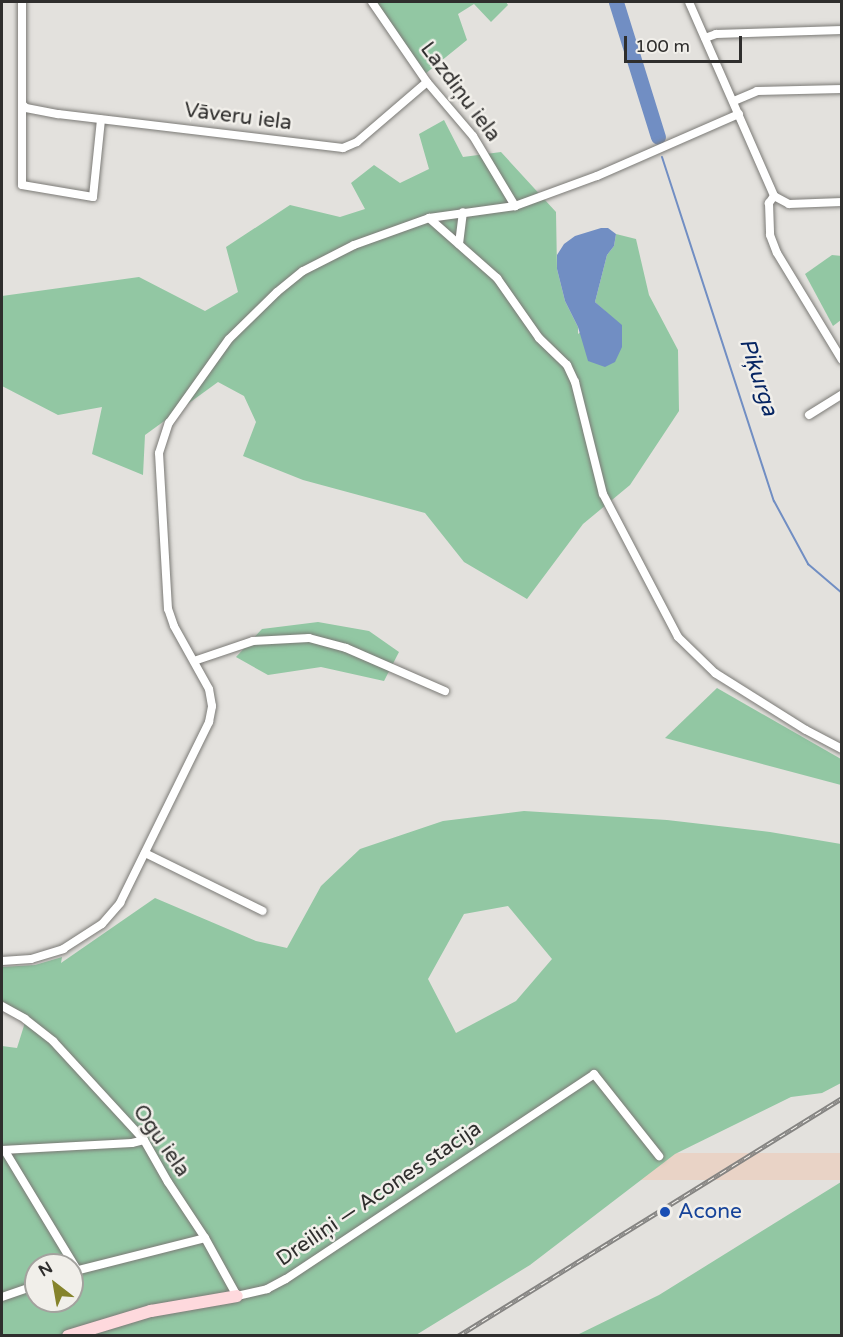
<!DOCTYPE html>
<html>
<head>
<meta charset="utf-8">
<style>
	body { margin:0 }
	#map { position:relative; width:843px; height:1337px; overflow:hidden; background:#e3e1dd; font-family:"Varela Round",sans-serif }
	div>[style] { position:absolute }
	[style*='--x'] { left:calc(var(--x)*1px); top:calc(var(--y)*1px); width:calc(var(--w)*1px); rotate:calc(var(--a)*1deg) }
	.industrial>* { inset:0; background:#e9d3c6; transform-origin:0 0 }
	.green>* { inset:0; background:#92c7a3 }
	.water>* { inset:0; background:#718ec3 }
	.stream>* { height:2px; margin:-1px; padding:0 1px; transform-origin:1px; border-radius:1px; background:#718ec3 }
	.river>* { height:15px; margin:-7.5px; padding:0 7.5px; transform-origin:7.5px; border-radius:7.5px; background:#718ec3 }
	.roads { filter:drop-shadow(0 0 2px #7b7a76) drop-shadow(0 0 2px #7b7a76) }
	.street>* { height:8px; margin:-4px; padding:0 4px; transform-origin:4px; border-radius:4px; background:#fff }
	.secondary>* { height:12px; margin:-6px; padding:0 6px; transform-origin:6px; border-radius:6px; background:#fed9dd }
	.rail>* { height:4.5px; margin-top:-2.25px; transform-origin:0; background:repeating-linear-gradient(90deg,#f1efea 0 7px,#858482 0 14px); box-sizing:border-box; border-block:2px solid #858482 }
	.dots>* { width:16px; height:16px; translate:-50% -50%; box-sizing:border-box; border:3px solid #f1efea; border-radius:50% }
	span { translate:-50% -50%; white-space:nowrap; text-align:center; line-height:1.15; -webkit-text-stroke:5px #f1efea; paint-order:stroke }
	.street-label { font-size:21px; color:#2f2e2d }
	.transit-label { font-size:21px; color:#164399 }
	.left { translate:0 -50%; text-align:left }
	.water-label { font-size:22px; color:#062563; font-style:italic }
	.frame { position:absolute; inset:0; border:3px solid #2f2e2d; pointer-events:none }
	.north { position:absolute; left:24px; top:1253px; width:60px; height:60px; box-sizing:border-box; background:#f1efea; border:2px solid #a3a29e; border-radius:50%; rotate:329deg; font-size:16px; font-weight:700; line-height:24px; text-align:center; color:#2f2e2d }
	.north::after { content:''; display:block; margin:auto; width:21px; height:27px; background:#85832b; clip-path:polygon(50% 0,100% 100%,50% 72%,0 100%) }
	.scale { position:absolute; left:624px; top:36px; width:118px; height:27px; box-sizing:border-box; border:3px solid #2f2e2d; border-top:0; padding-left:8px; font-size:18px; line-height:21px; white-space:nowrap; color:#2f2e2d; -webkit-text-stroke:4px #f1efea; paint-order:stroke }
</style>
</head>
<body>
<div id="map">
	<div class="industrial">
		<i style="left:841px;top:1153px;width:27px;height:229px;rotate:90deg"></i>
	</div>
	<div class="green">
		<i style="clip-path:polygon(376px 2px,506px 2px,508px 5px,491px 22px,474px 4px,458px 14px,467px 40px,425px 74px)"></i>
		<i style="clip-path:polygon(444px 120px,463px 157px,501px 152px,556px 212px,557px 269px,565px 301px,578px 327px,578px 334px,605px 311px,595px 302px,607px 255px,614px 246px,616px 234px,636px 239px,649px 295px,678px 350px,679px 411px,630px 485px,583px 524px,527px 599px,464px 562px,425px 513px,303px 480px,243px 456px,256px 422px,244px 396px,218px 382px,145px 435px,143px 475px,92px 454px,102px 407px,58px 415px,2px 386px,2px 296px,139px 277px,205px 311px,238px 292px,226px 247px,290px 205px,340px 217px,365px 209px,351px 183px,374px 165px,400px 183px,429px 169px,419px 134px)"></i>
		<i style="clip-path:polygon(832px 255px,842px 256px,841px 320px,833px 326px,805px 274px)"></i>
		<i style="clip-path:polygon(318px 622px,369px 631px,399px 652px,384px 681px,321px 667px,268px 675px,236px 657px,262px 629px)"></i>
		<i style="clip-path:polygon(717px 688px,841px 759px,841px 785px,665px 738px)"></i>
		<i style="clip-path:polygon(evenodd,524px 811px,667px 820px,770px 832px,841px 844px,841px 1083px,822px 1093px,791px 1097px,675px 1154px,530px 1265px,416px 1335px,2px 1335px,2px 1046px,17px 1048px,27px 1016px,2px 1001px,2px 967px,35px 965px,62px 957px,61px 963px,155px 898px,256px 941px,287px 948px,321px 886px,360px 849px,443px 821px,524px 811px,508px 906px,552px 959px,516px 1001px,456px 1033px,428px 979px,464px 914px,508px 906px,524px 811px,36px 1265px,72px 1265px,72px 1301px,36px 1301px,36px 1265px)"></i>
		<i style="clip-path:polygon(841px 1182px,841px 1335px,577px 1335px,659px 1295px)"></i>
	</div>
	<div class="water">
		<i style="clip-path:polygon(601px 228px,608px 228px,616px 234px,614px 246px,607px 255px,595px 302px,622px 325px,622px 347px,615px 362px,605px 367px,588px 361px,578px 327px,565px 301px,557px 269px,557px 255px,564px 244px,575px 236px)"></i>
	</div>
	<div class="stream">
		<i style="--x:662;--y:157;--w:362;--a:72"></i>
		<i style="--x:774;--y:501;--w:72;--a:61.6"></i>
		<i style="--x:808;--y:564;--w:45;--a:40.5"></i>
	</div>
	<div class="river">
		<i style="--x:616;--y:2;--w:141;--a:72.7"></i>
	</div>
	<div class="roads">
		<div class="street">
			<i style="--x:22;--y:2;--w:183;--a:90"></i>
			<i style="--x:22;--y:185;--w:72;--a:9.6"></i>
			<i style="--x:93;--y:197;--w:78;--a:-84.1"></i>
			<i style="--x:372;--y:2;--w:97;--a:55.5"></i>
			<i style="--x:427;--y:82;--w:71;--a:49.6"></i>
			<i style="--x:473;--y:136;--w:82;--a:59"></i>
			<i style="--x:689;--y:2;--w:212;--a:66.3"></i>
			<i style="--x:705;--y:38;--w:12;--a:-20"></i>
			<i style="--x:716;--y:34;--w:126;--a:-1.8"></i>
			<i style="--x:734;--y:101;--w:25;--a:-23"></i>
			<i style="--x:757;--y:91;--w:85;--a:-1.3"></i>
			<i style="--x:23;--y:105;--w:4;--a:45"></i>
			<i style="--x:26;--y:108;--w:33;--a:11"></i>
			<i style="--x:58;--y:114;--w:287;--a:6.8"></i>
			<i style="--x:343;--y:148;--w:15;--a:-23"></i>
			<i style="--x:357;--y:142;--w:92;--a:-40.6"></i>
			<i style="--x:774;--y:196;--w:9;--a:126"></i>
			<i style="--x:769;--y:203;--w:32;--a:88"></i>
			<i style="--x:770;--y:235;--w:19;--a:69"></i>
			<i style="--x:777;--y:253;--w:125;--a:58.7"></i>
			<i style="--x:774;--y:196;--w:17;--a:28"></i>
			<i style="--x:789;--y:204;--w:53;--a:-2.2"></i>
			<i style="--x:429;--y:218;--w:91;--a:41.4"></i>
			<i style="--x:497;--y:278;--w:73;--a:55"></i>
			<i style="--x:539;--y:338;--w:39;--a:44"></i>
			<i style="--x:567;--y:365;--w:19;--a:65"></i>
			<i style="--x:575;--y:382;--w:115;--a:76"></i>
			<i style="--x:603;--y:494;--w:161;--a:62.3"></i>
			<i style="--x:678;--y:637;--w:52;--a:44.2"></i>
			<i style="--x:715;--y:673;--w:107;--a:32.1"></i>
			<i style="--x:806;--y:730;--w:41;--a:27.8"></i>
			<i style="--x:459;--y:244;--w:32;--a:-83"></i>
			<i style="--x:809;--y:415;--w:39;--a:-32"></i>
			<i style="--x:194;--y:661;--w:62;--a:-18.7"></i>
			<i style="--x:253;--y:641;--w:56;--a:-3.1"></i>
			<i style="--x:309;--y:638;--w:38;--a:15"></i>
			<i style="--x:346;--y:648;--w:108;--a:23.5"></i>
			<i style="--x:145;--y:853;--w:131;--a:26.2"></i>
			<i style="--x:2;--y:961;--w:29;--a:-4"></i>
			<i style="--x:31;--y:959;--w:34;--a:-17"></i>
			<i style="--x:63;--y:949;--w:46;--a:-32.7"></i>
			<i style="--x:102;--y:924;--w:28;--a:-49"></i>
			<i style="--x:120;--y:903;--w:202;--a:-63.8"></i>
			<i style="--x:209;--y:722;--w:16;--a:-79"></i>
			<i style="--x:212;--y:706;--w:17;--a:-100"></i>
			<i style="--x:209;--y:689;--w:72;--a:-119.1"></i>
			<i style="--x:174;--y:626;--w:18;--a:-109"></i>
			<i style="--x:168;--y:609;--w:156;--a:-93.3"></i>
			<i style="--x:159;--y:453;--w:32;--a:-72"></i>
			<i style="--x:169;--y:423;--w:103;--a:-54.5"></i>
			<i style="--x:229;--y:339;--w:67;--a:-44.4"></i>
			<i style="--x:277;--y:292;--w:33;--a:-39"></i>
			<i style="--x:303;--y:271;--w:57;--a:-27"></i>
			<i style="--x:354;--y:245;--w:80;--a:-19.8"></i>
			<i style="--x:429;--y:218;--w:87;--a:-7.9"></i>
			<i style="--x:515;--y:206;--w:87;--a:-20.1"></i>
			<i style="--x:597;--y:176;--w:155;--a:-23.6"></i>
			<i style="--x:2;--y:1006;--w:26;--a:29"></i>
			<i style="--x:25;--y:1019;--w:36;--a:38"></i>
			<i style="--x:53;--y:1041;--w:134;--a:47.4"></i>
			<i style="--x:144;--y:1140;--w:48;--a:60.3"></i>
			<i style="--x:168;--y:1182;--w:67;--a:56.5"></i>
			<i style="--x:205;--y:1238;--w:66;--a:61.1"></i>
			<i style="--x:237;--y:1296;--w:31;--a:-13"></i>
			<i style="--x:267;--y:1289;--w:21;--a:-28"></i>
			<i style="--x:286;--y:1279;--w:370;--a:-33.6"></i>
			<i style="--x:594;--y:1074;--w:105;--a:51.6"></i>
			<i style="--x:2;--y:1150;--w:130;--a:-3.1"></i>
			<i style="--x:132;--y:1143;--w:12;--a:-14"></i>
			<i style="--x:5;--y:1151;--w:139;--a:58.8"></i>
			<i style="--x:75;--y:1271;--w:134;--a:-14.2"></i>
			<i style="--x:2;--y:1297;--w:36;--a:-19"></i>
		</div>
		<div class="secondary">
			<i style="--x:68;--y:1336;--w:87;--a:-16.8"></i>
			<i style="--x:151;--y:1311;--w:87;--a:-9.9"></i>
		</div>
	</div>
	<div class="rail">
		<i style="--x:458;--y:1336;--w:452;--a:-31.8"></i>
	</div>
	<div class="dots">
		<i style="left:665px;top:1212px;background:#1a4fb4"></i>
	</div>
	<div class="street-label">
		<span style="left:460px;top:92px;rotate:53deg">Lazdiņu iela</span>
		<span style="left:238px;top:117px;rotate:7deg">Vāveru iela</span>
		<span style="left:161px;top:1141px;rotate:55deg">Ogu iela</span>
		<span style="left:379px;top:1194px;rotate:-34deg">Dreiliņi — Acones stacija</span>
	</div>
	<div class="transit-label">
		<span class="left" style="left:678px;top:1212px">Acone</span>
	</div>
	<div class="water-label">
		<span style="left:758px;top:377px;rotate:72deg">Piķurga</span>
	</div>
	<div class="frame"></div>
	<div class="north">N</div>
	<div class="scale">100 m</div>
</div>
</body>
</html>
